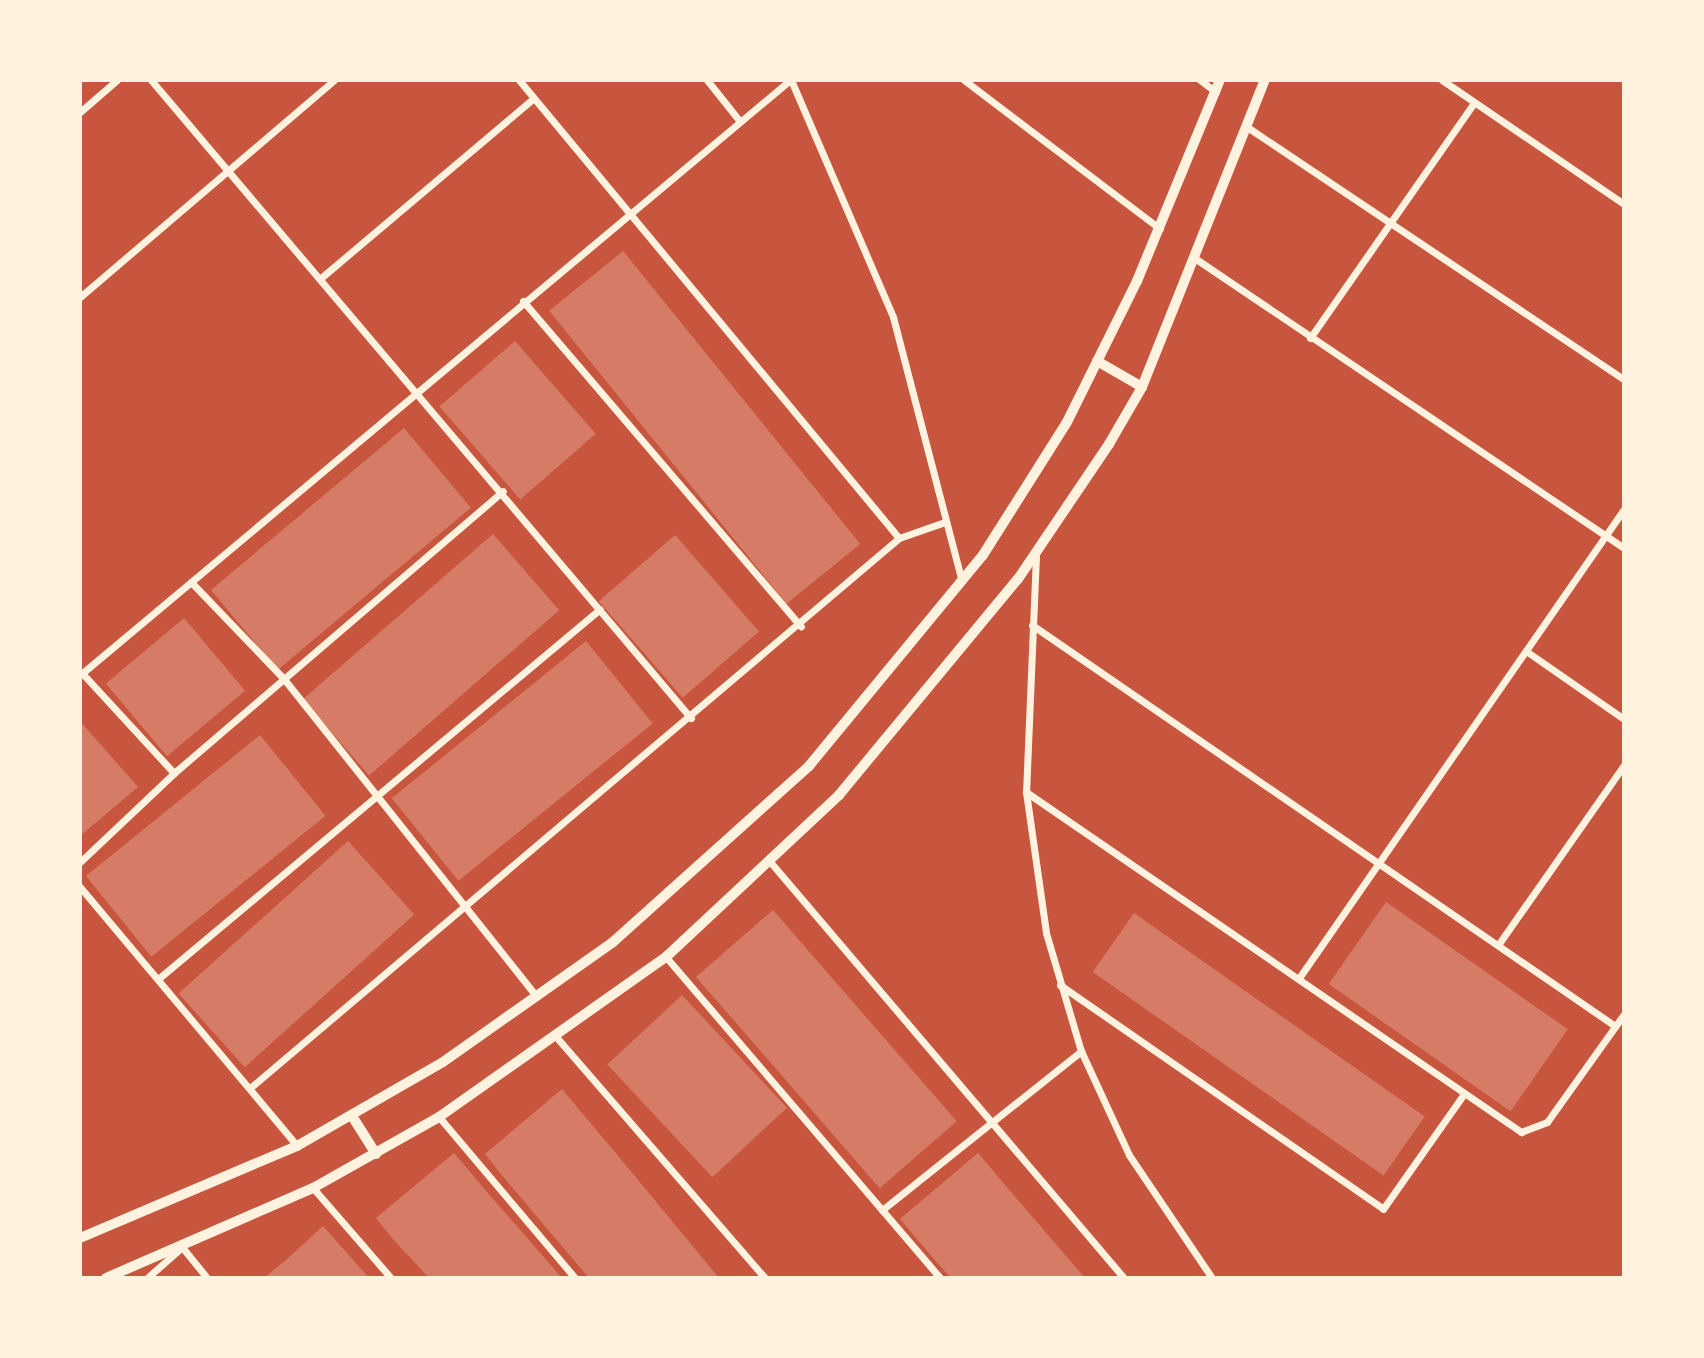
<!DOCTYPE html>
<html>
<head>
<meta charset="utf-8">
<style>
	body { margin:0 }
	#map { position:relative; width:1704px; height:1358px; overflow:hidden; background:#c8553d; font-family:"Sofia Sans Condensed",sans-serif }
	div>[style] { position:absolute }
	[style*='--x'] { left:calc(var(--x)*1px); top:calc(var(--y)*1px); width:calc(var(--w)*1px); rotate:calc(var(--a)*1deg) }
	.building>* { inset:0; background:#d67c66; transform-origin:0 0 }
	.minor>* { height:7px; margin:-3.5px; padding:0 3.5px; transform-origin:3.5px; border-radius:3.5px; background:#fff3e0 }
	.tertiary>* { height:10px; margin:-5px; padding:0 5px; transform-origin:5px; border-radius:5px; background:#fff3e0 }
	span { translate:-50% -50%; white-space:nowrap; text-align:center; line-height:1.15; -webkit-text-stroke:5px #fff3e0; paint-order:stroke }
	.frame { position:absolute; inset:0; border:82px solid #fff3e0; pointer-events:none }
</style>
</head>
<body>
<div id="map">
	<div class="building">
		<i style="left:623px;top:251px;width:377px;height:95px;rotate:51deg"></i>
		<i style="left:515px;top:341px;width:123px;height:100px;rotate:49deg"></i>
		<i style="left:404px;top:428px;width:104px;height:252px;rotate:50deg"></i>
		<i style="left:493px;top:534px;width:101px;height:252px;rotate:49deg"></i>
		<i style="left:675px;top:535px;width:128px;height:101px;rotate:49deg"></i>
		<i style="left:184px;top:618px;width:95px;height:102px;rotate:50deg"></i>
		<i style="left:586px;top:641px;width:106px;height:250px;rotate:51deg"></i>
		<i style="clip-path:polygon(80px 721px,138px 787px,80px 836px)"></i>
		<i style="left:260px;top:735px;width:104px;height:224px;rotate:51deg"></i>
		<i style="left:348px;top:841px;width:99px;height:228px;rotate:48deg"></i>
		<i style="left:1386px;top:902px;width:222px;height:100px;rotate:35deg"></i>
		<i style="left:773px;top:910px;width:280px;height:102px;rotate:49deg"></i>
		<i style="left:1134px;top:913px;width:355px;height:72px;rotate:35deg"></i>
		<i style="left:682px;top:995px;width:154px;height:102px;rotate:47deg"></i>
		<i style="clip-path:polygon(562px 1089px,629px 1169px,719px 1278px,589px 1278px,500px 1173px,485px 1154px)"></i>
		<i style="clip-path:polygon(454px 1153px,487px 1192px,562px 1278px,429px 1278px,392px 1238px,376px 1218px)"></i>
		<i style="clip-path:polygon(978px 1153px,1011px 1192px,1085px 1278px,951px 1278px,933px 1258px,900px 1219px)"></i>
		<i style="clip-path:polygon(323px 1226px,369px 1278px,264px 1278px,286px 1260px)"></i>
	</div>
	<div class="minor">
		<i style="--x:151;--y:80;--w:836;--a:49.76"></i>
		<i style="--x:519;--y:80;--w:595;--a:50.32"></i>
		<i style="--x:707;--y:80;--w:50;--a:51.5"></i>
		<i style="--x:791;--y:80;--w:258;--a:66.7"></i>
		<i style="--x:893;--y:317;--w:273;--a:75.4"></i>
		<i style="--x:964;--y:80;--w:246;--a:37.2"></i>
		<i style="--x:1200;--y:80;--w:20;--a:37"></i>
		<i style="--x:1442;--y:80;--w:220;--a:34.3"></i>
		<i style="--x:80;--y:112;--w:49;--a:-40.9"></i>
		<i style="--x:1250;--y:129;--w:450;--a:33.8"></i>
		<i style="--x:1196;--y:259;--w:516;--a:34.03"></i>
		<i style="--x:322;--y:277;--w:277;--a:-40.2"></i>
		<i style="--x:80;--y:297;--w:334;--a:-40.5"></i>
		<i style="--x:523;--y:301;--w:428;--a:49.5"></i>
		<i style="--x:1310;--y:338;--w:287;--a:-55.1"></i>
		<i style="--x:1036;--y:555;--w:237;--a:92.4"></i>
		<i style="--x:1026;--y:792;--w:142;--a:81.9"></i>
		<i style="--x:1046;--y:933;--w:123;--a:73.5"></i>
		<i style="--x:1081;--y:1051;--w:115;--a:65.2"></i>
		<i style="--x:1129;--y:1155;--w:148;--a:56"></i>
		<i style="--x:191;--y:582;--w:134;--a:46.2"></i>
		<i style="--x:284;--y:679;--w:406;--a:51.5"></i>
		<i style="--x:1032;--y:625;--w:708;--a:34.52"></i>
		<i style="--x:1526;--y:651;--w:119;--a:34.8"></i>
		<i style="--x:82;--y:673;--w:136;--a:47.4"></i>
		<i style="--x:80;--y:675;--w:926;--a:-39.96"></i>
		<i style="--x:1026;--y:792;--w:601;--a:34.48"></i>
		<i style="--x:1521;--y:1132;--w:28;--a:-21"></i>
		<i style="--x:1547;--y:1122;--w:133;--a:-54.5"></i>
		<i style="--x:80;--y:862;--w:129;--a:-43.4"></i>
		<i style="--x:174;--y:773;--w:433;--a:-40.6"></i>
		<i style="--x:772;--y:864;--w:543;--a:49.63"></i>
		<i style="--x:80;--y:887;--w:338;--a:50"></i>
		<i style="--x:1498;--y:945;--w:220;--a:-55"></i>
		<i style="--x:666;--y:957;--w:422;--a:49.5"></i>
		<i style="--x:1299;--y:978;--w:571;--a:-55.28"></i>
		<i style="--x:158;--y:979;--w:576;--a:-39.93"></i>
		<i style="--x:1060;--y:985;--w:393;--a:34.7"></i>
		<i style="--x:1383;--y:1209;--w:139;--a:-54.9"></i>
		<i style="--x:558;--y:1039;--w:316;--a:49.1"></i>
		<i style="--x:250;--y:1088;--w:851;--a:-40.28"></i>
		<i style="--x:899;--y:538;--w:49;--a:-19.2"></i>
		<i style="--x:439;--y:1117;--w:211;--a:49.8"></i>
		<i style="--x:313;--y:1188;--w:119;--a:49.1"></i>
		<i style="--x:882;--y:1210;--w:255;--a:-38.6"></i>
		<i style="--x:147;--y:1278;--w:47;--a:-41.5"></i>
		<i style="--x:182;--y:1247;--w:40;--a:51"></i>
	</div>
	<div class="tertiary">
		<i style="--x:1097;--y:361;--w:52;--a:30"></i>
		<i style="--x:352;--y:1116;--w:45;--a:57.7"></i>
		<i style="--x:80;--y:1238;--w:236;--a:-23"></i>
		<i style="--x:297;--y:1146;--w:168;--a:-29.9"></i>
		<i style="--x:443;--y:1062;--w:208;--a:-35.2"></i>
		<i style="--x:613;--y:942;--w:263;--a:-41.9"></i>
		<i style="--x:809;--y:766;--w:273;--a:-50.5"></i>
		<i style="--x:983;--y:555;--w:157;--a:-57.7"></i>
		<i style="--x:1067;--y:422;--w:157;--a:-63.6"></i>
		<i style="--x:1137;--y:281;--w:217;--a:-67.6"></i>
		<i style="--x:106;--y:1278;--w:226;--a:-23.5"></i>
		<i style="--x:313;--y:1188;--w:145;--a:-29.4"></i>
		<i style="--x:439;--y:1117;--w:278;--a:-35.2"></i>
		<i style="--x:666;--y:957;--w:237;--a:-43.1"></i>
		<i style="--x:839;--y:795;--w:281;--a:-50.4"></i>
		<i style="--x:1018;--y:579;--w:163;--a:-56"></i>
		<i style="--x:1109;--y:444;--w:66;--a:-59.9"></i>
		<i style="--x:1142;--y:387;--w:331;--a:-68.2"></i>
	</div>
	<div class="frame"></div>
</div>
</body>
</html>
